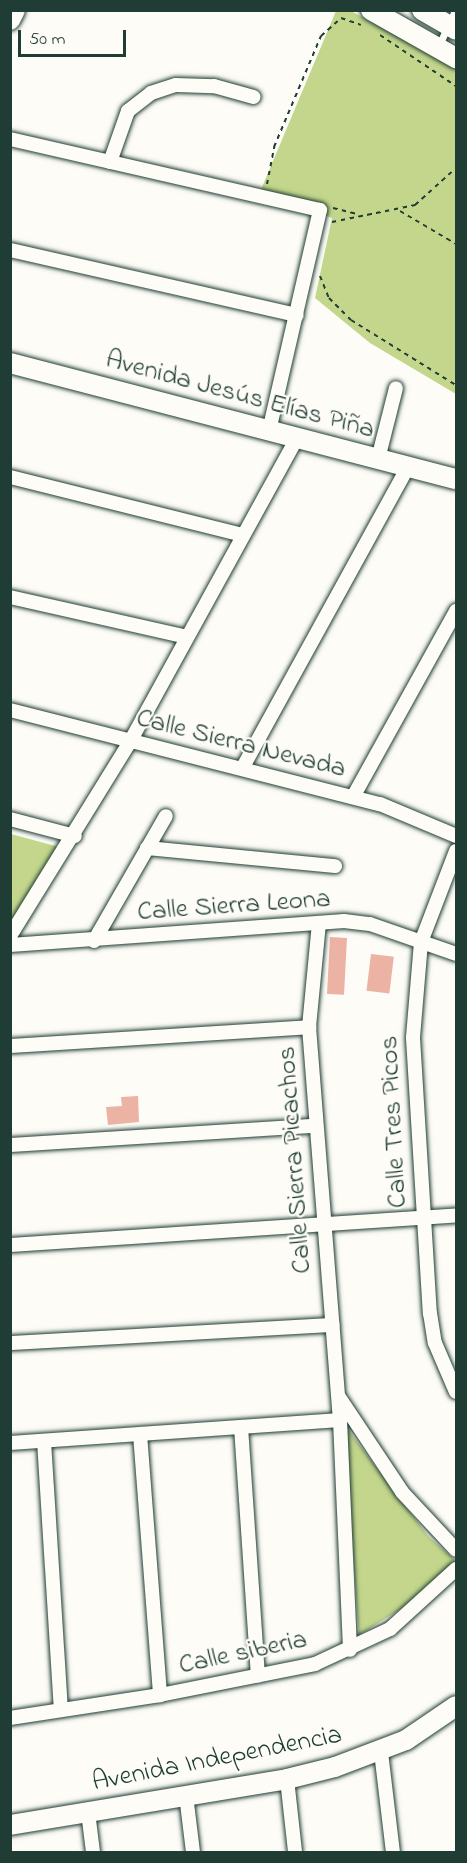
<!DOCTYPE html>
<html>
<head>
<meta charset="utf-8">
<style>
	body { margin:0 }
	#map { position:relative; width:467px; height:1863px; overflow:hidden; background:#fdfcf7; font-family:"Indie Flower",sans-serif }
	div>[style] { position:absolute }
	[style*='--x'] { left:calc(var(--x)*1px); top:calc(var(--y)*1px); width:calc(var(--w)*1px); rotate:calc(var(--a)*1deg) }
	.green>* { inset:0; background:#c3d68b }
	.building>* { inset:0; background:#ecb3a5; transform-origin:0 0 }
	.path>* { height:2px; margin-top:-1px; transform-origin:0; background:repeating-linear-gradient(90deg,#1f3d34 0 4.5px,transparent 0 9px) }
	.roads { filter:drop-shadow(0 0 2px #1f3d34) drop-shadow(0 0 2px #1f3d34) }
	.lane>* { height:7px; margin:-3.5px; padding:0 3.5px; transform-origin:3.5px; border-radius:3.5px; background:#fdfcf7 }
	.street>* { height:14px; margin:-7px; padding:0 7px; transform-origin:7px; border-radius:7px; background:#fdfcf7 }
	.secondary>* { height:20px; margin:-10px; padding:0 10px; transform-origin:10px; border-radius:10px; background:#fdfcf7 }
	span { translate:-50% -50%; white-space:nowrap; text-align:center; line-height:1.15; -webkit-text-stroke:4.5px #fdfcf7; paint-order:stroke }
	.street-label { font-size:27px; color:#1f3d34 }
	.frame { position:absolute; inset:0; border:12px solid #1f3d34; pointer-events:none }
	.scale { position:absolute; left:18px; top:30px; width:108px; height:27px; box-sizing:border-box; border:3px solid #1f3d34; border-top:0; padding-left:8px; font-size:18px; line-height:21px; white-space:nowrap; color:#1f3d34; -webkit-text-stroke:4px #fdfcf7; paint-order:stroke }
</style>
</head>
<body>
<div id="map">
	<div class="green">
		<i style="clip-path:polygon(336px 11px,351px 11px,456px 68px,456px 394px,370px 343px,315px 298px,332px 218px,260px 192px)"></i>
		<i style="clip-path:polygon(11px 834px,59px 847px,11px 925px)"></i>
		<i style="clip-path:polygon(349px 1431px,428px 1536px,456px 1561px,415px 1600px,359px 1635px,344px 1432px)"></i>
	</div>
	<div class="building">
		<i style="left:330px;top:937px;width:17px;height:57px;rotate:3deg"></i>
		<i style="left:371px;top:954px;width:23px;height:37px;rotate:7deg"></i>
		<i style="clip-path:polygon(138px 1096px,139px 1122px,108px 1125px,106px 1107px,122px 1106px,121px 1097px)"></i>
	</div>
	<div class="path">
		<i style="--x:380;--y:35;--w:92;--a:33.9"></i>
		<i style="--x:267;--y:184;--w:38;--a:-79"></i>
		<i style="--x:274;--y:147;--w:121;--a:-67.1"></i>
		<i style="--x:321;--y:36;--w:27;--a:-42"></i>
		<i style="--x:341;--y:18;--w:21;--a:19"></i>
		<i style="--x:333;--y:208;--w:25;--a:14"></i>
		<i style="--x:400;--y:211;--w:65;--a:30.5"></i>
		<i style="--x:332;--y:222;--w:85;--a:-11.6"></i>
		<i style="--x:415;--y:205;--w:55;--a:-42.1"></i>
		<i style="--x:320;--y:276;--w:24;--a:68"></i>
		<i style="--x:329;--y:298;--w:31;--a:45"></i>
		<i style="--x:351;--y:320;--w:123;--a:31.8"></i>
	</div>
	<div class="roads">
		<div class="lane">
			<i style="--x:439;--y:45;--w:38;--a:-65"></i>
		</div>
		<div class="street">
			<i style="--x:10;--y:139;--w:318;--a:12.9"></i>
			<i style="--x:320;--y:210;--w:227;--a:103"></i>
			<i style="--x:110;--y:162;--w:54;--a:-70.6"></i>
			<i style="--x:128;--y:111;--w:29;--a:-38"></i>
			<i style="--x:151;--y:93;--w:26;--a:-18"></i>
			<i style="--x:176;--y:85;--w:38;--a:2"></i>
			<i style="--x:214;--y:86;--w:41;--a:15.4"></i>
			<i style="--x:10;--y:250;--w:294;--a:12.8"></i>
			<i style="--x:378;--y:459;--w:73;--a:-75.8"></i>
			<i style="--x:10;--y:477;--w:239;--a:14"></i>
			<i style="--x:10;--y:597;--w:181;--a:12.7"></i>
			<i style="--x:10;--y:710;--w:382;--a:14.3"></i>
			<i style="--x:380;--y:804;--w:82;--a:22.8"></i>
			<i style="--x:243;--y:767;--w:345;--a:-61.2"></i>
			<i style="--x:353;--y:797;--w:213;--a:-61"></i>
			<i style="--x:10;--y:819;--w:67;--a:14.7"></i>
			<i style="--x:147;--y:848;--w:189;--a:5.5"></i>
			<i style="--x:456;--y:851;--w:97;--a:111"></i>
			<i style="--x:421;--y:942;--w:96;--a:94.8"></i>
			<i style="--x:413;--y:1038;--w:276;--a:86.5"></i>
			<i style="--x:430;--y:1313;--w:30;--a:81"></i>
			<i style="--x:435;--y:1343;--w:53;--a:66.8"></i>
			<i style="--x:319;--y:923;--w:104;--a:95.5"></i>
			<i style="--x:309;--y:1027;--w:394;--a:85.5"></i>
			<i style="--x:340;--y:1420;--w:230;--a:87.5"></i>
			<i style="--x:10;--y:936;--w:230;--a:-58.3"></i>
			<i style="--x:131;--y:740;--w:345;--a:-61.2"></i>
			<i style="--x:94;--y:941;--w:144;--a:-60.1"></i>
			<i style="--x:10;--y:945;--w:335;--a:-4.1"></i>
			<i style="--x:344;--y:921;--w:26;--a:7"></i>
			<i style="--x:370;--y:924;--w:91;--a:19.2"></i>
			<i style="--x:10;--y:1046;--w:300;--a:-3.6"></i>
			<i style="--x:10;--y:1145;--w:306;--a:-3.6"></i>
			<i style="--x:10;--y:1245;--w:447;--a:-3.8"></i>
			<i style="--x:10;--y:1343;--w:323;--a:-3.2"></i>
			<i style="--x:339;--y:1397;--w:114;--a:56.4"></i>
			<i style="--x:402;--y:1492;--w:79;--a:47"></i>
			<i style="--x:241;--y:1427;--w:249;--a:86.1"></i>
			<i style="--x:140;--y:1434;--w:262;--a:85.6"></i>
			<i style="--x:44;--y:1441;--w:268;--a:86.4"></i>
			<i style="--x:10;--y:1443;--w:331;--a:-4"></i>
			<i style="--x:10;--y:1718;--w:152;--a:-8.7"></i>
			<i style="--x:160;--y:1695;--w:158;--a:-11.3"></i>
			<i style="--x:315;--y:1664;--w:83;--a:-25"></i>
			<i style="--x:390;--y:1629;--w:89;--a:-42.3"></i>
			<i style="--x:381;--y:1752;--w:101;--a:83.2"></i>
			<i style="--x:287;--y:1779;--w:73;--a:83.7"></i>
			<i style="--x:186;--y:1795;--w:57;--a:83"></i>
			<i style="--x:88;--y:1812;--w:40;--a:82.9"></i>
		</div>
		<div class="secondary">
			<i style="--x:371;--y:10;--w:98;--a:29.5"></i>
			<i style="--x:422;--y:10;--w:39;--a:30"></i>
			<i style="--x:10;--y:20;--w:11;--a:-63"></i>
			<i style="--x:10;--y:363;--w:461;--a:14.6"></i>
			<i style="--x:10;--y:1825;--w:281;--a:-9.4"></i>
			<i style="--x:287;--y:1779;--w:49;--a:-14"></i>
			<i style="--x:335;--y:1767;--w:76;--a:-20.8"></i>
			<i style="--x:406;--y:1740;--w:60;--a:-34.2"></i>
		</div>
	</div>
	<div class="street-label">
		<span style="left:240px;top:395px;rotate:15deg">Avenida Jesús Elías Piña</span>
		<span style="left:241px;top:744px;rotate:14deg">Calle Sierra Nevada</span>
		<span style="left:234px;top:906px;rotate:-4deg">Calle Sierra Leona</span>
		<span style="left:394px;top:1122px;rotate:-93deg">Calle Tres Picos</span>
		<span style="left:295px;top:1160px;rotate:-94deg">Calle Sierra Picachos</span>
		<span style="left:243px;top:1653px;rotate:-12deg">Calle siberia</span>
		<span style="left:217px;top:1759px;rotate:-11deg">Avenida Independencia</span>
	</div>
	<div class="frame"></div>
	<div class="scale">50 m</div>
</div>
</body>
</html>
